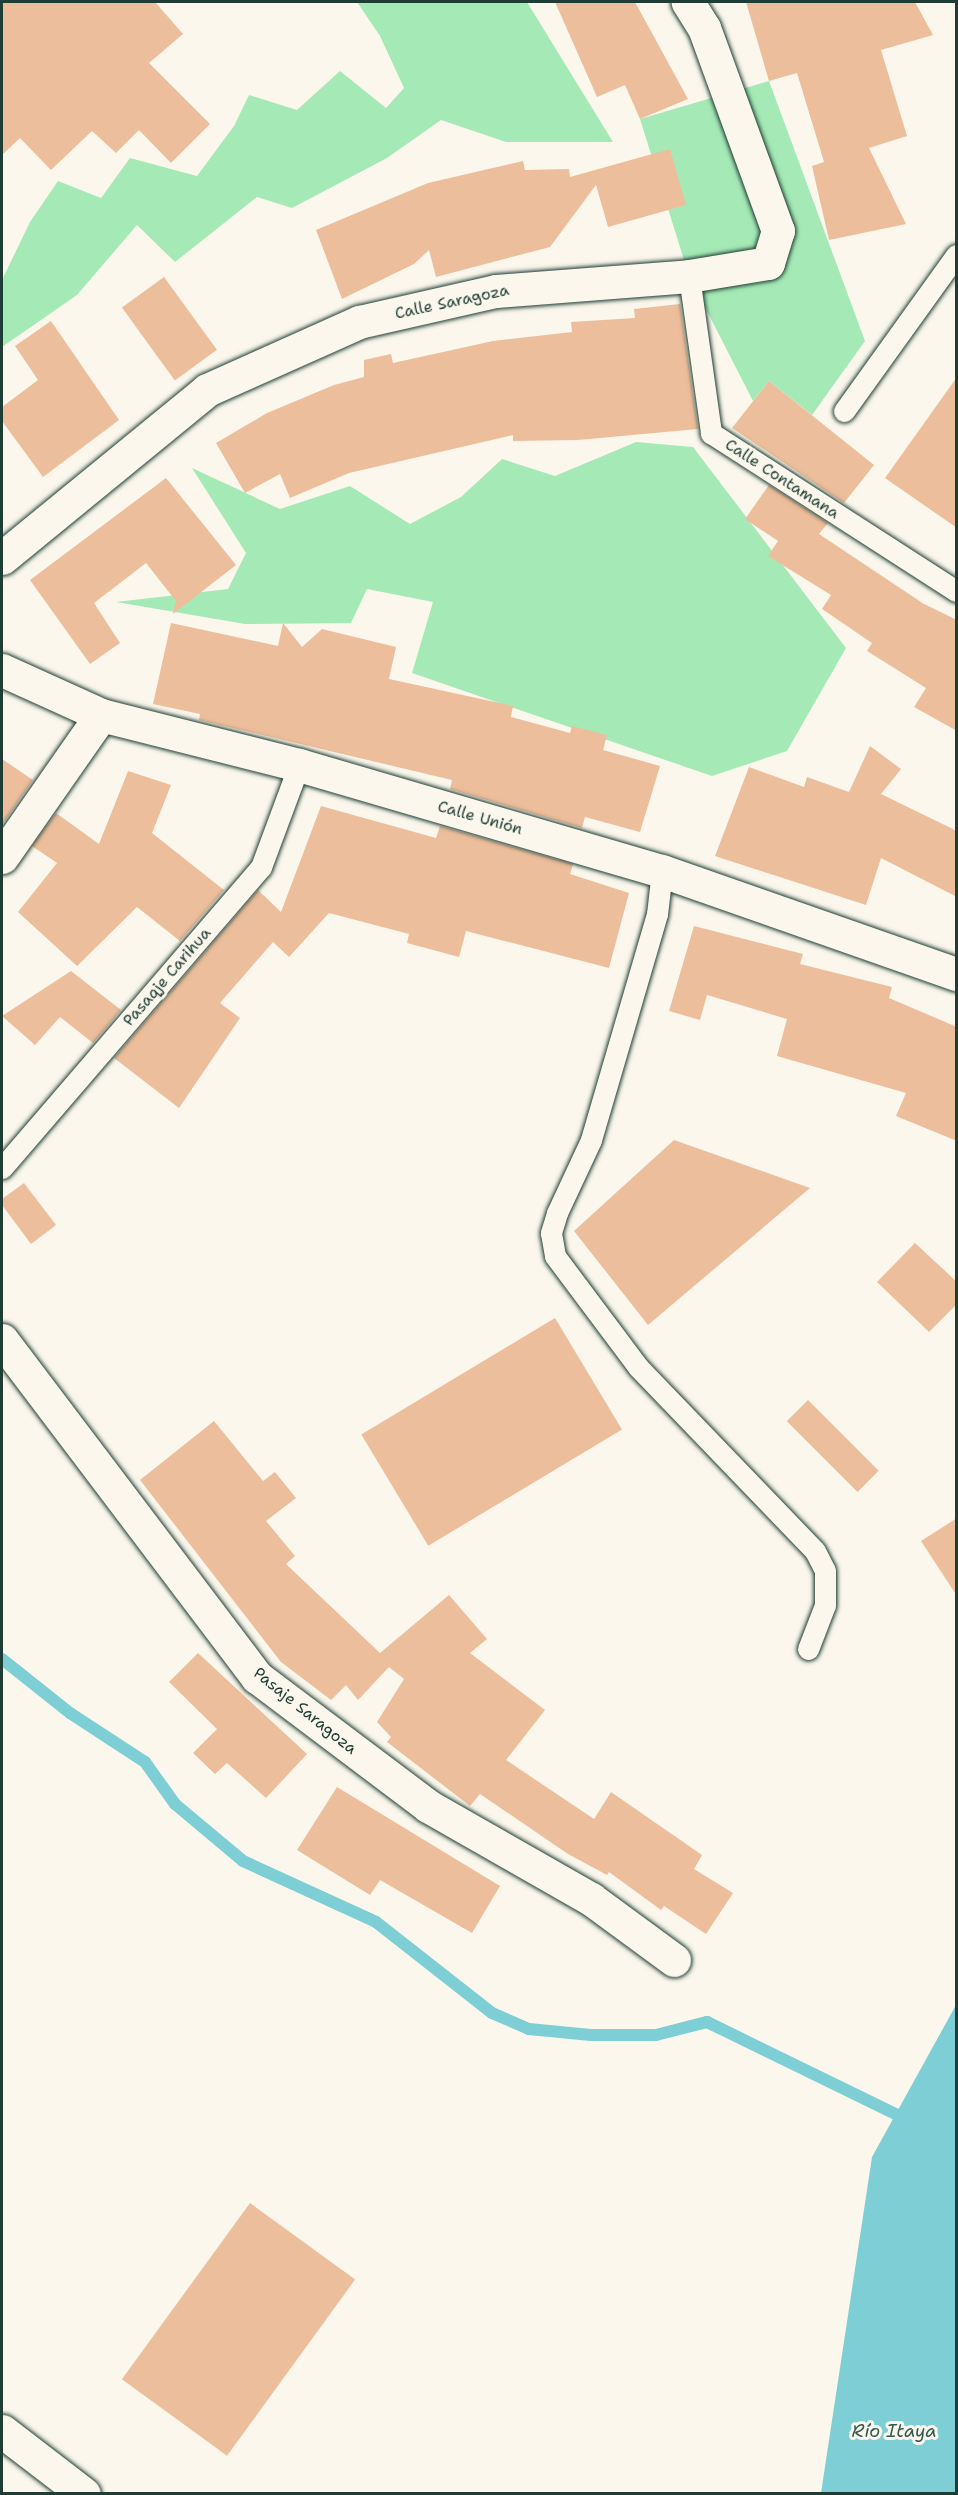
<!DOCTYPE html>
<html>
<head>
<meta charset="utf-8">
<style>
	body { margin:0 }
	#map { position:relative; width:958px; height:2495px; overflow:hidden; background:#fbf7ec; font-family:"Shantell Sans",sans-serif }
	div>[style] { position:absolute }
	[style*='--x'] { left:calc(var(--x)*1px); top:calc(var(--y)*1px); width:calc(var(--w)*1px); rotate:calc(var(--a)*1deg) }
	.green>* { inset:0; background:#a5eab6 }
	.water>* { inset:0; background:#7dcfd5 }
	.stream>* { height:12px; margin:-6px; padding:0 6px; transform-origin:6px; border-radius:6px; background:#7dcfd5 }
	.building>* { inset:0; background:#edbe9c; transform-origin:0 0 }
	.roads { filter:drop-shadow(0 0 2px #1f3d34) drop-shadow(0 0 2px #1f3d34) }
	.lane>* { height:21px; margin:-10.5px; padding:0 10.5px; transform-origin:10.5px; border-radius:10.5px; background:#fbf7ec }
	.street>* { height:33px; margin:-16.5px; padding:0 16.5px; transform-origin:16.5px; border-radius:16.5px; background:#fbf7ec }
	span { translate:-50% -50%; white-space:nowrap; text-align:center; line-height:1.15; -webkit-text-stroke:6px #fbf7ec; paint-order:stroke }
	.street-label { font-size:16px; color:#1f3d34 }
	.water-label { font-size:18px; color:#325a54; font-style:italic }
	.frame { position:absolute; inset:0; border:3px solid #1f3d34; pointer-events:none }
</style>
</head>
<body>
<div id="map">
	<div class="green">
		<i style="clip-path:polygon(357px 2px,527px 2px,613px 142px,506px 142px,441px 120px,387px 158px,292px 208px,257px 197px,175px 262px,137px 225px,77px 295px,2px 347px,2px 280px,30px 222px,58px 181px,101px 198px,130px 158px,197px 176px,234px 126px,249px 95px,297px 110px,340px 71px,386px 108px,404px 88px,380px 36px)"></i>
		<i style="clip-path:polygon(769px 81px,865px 341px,812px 415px,769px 381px,753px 401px,689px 276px,640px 119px)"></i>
		<i style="clip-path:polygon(636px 442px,693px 447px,846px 648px,787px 751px,712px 776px,412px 673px,433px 602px,367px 589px,351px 623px,245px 624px,116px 602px,228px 589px,246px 553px,192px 468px,280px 509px,350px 486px,410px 524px,461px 497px,502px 459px,555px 476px)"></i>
	</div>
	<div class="water">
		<i style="clip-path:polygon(956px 2005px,956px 2493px,821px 2493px,872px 2157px)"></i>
	</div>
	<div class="stream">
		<i style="--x:2;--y:1659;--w:87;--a:38.5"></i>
		<i style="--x:70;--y:1713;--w:90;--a:33.2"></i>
		<i style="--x:145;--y:1762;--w:52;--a:54.5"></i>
		<i style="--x:175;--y:1804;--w:89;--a:40"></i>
		<i style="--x:243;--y:1861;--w:146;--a:24.6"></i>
		<i style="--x:376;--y:1922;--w:147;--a:38.1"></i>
		<i style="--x:492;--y:2013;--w:40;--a:23.4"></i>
		<i style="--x:529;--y:2029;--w:62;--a:5.5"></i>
		<i style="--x:591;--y:2035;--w:65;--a:0"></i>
		<i style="--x:656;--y:2035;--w:53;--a:-14.3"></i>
		<i style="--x:707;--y:2022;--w:226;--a:26"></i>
	</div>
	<div class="building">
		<i style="clip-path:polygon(2px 2px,155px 2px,183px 34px,149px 63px,210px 124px,171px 163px,139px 130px,116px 153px,92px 131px,51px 170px,20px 138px,2px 155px)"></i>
		<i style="clip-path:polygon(555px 2px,635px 2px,688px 99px,640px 119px,625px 85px,597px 97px)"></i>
		<i style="clip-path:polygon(746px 2px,915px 2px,933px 35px,881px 50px,907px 136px,869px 148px,906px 224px,829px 240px,812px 166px,824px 162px,797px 73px,769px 81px)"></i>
		<i style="clip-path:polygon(670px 149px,686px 205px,608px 227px,596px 185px,550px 247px,436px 277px,429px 250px,414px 264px,342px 299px,316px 230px,428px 183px,523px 161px,525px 170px,569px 169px,570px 177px)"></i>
		<i style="left:164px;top:277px;width:90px;height:52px;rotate:54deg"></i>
		<i style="clip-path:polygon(680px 304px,698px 429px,578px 440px,513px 441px,513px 435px,349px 473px,290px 498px,280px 474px,245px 493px,216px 443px,267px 413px,334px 385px,364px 377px,364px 360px,391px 354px,393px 363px,493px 341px,572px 332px,571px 322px,635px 318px,634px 309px)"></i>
		<i style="clip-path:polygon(51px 321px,119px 420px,43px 477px,2px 421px,2px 407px,38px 380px,15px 346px)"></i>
		<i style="clip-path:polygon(957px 377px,957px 528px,885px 478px)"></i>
		<i style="clip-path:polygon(769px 381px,874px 465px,844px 503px,732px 428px)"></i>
		<i style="clip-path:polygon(166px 478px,236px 565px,173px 614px,176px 601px,146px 563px,94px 603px,120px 643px,90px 664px,30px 580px)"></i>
		<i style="clip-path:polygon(769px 485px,828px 523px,819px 534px,924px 604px,957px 620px,957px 731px,914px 707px,926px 688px,867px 651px,872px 643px,822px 609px,831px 595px,768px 556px,778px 541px,745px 519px)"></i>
		<i style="clip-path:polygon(171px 623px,278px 646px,283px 623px,302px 647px,322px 629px,396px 647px,389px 679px,513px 706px,511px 717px,570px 733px,572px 726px,607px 735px,603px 750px,660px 766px,640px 832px,585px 817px,582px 828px,450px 789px,452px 780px,199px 720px,200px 714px,153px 704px)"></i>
		<i style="clip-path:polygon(870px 746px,901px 769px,881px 794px,957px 831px,957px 897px,881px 858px,866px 905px,715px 856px,749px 767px,804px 787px,807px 777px,849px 792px)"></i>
		<i style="clip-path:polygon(2px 759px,33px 780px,2px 825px)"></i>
		<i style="clip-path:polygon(128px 771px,171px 785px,152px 833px,224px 890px,180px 941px,137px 907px,77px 966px,18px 912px,57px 863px,32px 846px,56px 813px,99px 844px)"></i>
		<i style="clip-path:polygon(321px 806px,436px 838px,440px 826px,573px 864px,570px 874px,629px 893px,609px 968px,466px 931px,459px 957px,407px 943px,409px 934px,329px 913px,289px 957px,273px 942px,220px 1003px,240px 1018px,179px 1108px,114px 1058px,258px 890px,281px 912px)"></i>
		<i style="clip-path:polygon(694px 926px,803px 954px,800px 964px,892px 987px,889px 998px,957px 1027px,957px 1141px,896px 1116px,906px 1093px,777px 1056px,787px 1019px,707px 995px,700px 1020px,669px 1011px)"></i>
		<i style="clip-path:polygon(71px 971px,121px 1010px,93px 1043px,60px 1017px,35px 1045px,2px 1016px)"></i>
		<i style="clip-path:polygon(674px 1140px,810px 1188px,648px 1325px,574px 1231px)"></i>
		<i style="clip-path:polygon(24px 1183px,56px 1225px,31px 1244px,2px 1205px,2px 1199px)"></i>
		<i style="clip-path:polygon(915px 1243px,957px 1282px,957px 1304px,929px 1332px,877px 1282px)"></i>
		<i style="left:555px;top:1318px;width:130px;height:226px;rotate:59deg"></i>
		<i style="left:808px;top:1400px;width:100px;height:30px;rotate:45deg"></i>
		<i style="clip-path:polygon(214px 1421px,263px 1481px,275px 1472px,296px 1498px,266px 1521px,295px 1556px,286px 1564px,380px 1653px,449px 1595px,487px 1639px,470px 1653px,545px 1710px,506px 1760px,594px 1819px,611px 1792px,702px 1855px,694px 1869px,733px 1893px,706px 1934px,664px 1906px,661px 1910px,609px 1872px,607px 1875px,568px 1854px,480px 1794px,470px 1806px,387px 1742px,391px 1737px,377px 1722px,404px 1679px,389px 1667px,358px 1700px,346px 1685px,331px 1700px,281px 1662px,140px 1480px)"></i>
		<i style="clip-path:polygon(957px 1518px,957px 1596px,921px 1541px)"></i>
		<i style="clip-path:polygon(198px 1653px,307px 1754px,266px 1798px,227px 1763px,215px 1774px,193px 1753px,217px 1729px,169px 1682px)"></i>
		<i style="clip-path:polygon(337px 1787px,500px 1886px,472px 1933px,380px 1880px,370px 1895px,297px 1850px)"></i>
		<i style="left:250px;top:2203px;width:130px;height:218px;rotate:36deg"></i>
	</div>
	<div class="roads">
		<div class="lane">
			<i style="--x:689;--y:276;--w:159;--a:82"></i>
			<i style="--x:711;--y:433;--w:292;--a:32.8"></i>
			<i style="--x:844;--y:411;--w:192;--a:-54.3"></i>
			<i style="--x:662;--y:871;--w:43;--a:96.6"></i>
			<i style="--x:657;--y:914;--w:235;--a:106.3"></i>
			<i style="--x:591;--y:1140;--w:81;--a:115"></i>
			<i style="--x:557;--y:1213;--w:21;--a:107"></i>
			<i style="--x:551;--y:1233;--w:23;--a:80"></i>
			<i style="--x:555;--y:1256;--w:139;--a:53.2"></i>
			<i style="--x:638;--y:1367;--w:255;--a:46.1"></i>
			<i style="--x:815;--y:1551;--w:22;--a:63"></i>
			<i style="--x:825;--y:1571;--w:34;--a:90"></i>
			<i style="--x:825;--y:1605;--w:47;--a:111.1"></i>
			<i style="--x:2;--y:1168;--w:397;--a:-49.3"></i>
			<i style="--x:261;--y:867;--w:109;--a:-69.6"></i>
		</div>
		<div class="street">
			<i style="--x:2;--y:558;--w:265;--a:-39.3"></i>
			<i style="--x:207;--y:390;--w:167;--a:-24.1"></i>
			<i style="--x:359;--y:322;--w:140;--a:-12.8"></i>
			<i style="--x:496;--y:291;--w:194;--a:-4.4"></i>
			<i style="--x:689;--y:276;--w:80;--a:-9.3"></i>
			<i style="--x:768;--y:263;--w:34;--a:-73"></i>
			<i style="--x:778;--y:231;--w:216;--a:-110"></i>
			<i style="--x:704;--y:28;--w:31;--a:-122"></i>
			<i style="--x:2;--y:670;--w:109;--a:24.4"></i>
			<i style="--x:101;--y:715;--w:204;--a:14.2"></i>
			<i style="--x:299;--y:765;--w:378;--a:16.3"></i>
			<i style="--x:662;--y:871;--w:312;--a:19.3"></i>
			<i style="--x:2;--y:857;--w:173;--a:-55.1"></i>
			<i style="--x:2;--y:1340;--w:423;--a:52.9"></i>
			<i style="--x:257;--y:1677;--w:214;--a:37"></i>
			<i style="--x:428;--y:1806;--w:188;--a:29.7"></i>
			<i style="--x:591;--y:1899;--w:103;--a:36.3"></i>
			<i style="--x:2;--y:2431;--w:103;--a:37.5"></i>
		</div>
	</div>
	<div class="street-label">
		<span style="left:452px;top:302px;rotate:-12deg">Calle Saragoza</span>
		<span style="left:782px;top:479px;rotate:33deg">Calle Contamana</span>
		<span style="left:480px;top:818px;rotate:16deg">Calle Unión</span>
		<span style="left:167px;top:977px;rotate:-49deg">Pasaqje Carihua</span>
		<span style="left:305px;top:1711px;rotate:39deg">Pasaje Saragoza</span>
	</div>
	<div class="water-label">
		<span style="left:894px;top:2431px">Río Itaya</span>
	</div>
	<div class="frame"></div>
</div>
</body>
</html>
